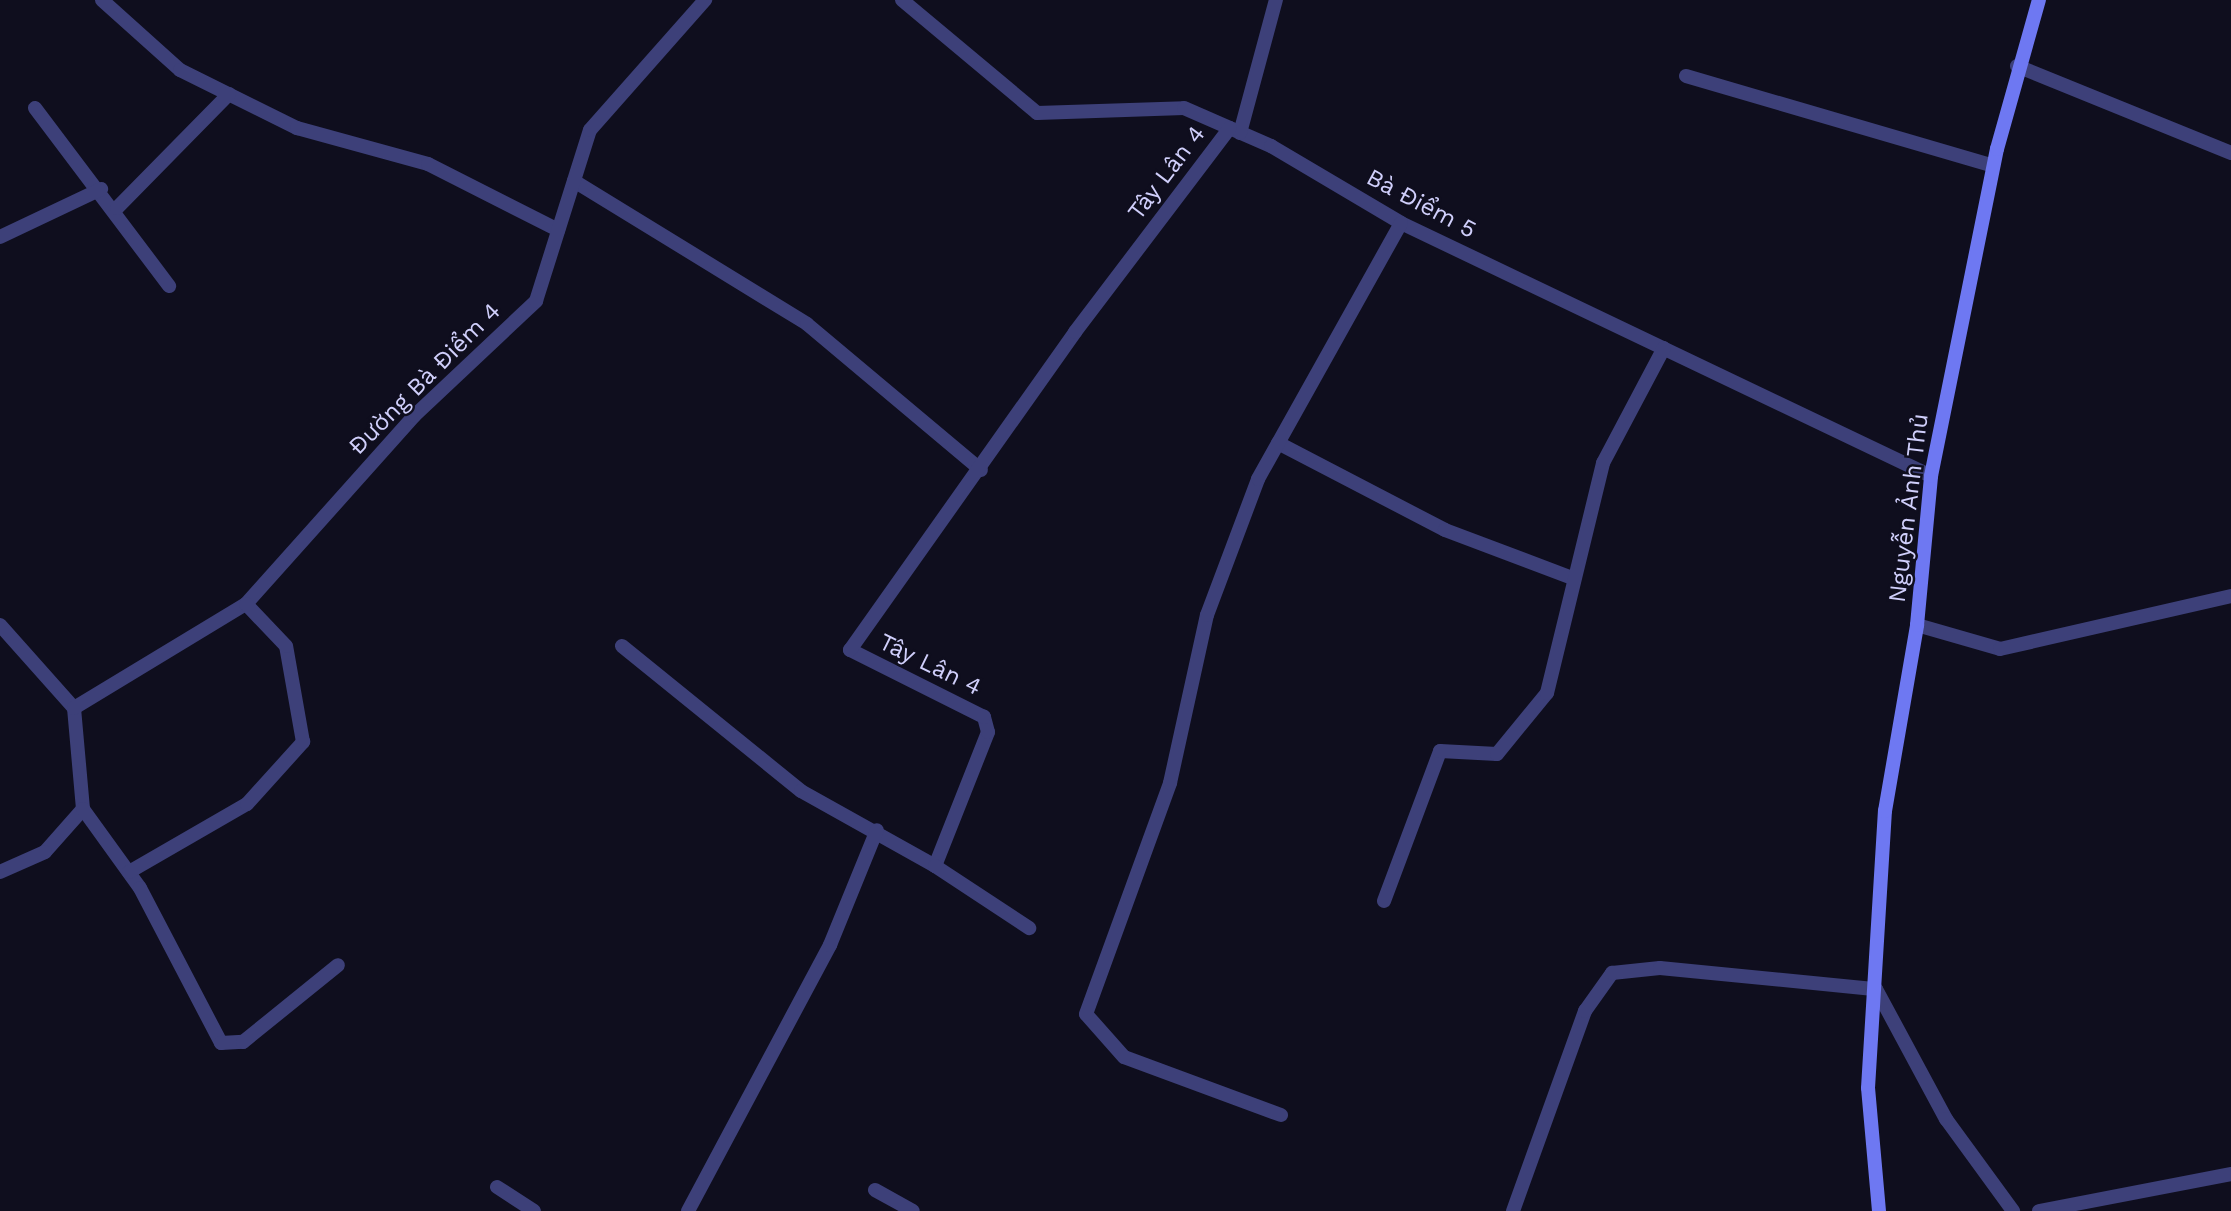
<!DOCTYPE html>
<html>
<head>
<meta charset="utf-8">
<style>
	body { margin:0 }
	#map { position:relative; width:2231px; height:1211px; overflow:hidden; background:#0f0e1e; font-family:"Work Sans",sans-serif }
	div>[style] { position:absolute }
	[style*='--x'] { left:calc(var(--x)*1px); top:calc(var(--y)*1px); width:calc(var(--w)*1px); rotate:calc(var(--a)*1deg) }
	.lane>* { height:14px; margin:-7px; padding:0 7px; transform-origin:7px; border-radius:7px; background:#3d4079 }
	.street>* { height:14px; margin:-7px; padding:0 7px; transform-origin:7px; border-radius:7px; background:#3d4079 }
	.secondary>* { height:14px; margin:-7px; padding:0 7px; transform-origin:7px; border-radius:7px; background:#6e78f2 }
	span { translate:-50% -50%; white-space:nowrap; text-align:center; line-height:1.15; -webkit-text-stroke:5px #0f0e1e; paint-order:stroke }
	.street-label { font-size:24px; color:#d0cffb }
</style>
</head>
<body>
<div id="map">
	<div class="lane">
		<i style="--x:102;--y:0;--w:105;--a:41.9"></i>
		<i style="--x:180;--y:70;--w:131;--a:26.4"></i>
		<i style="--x:297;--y:128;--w:136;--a:15.4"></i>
		<i style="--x:428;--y:164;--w:146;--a:26.9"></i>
		<i style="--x:35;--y:108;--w:223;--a:53"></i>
		<i style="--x:117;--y:208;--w:160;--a:-45.5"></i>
		<i style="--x:0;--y:237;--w:112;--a:-25.4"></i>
		<i style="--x:2039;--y:1211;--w:196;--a:-10.9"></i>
	</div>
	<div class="street">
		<i style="--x:902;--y:0;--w:176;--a:39.9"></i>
		<i style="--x:1037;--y:113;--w:147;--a:-1.9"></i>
		<i style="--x:1184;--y:108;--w:95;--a:23.6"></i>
		<i style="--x:1271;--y:146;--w:151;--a:30.6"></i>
		<i style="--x:1401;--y:223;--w:587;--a:25.52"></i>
		<i style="--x:2017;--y:66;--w:231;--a:22.1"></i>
		<i style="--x:1686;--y:76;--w:320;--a:16.3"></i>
		<i style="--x:1240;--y:133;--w:138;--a:-74.9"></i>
		<i style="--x:574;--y:181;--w:273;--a:31.5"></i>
		<i style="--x:807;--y:324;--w:227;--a:40"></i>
		<i style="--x:1278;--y:443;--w:188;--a:27.5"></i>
		<i style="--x:1445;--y:530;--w:136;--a:20.7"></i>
		<i style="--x:0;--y:625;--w:111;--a:48.3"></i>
		<i style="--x:74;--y:708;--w:101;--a:84.9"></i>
		<i style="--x:83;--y:809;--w:57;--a:131.5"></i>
		<i style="--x:45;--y:852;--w:49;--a:156"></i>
		<i style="--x:1917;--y:625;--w:86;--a:16.1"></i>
		<i style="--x:2000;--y:649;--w:237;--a:-12.9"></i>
		<i style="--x:622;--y:646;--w:230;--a:39"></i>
		<i style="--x:801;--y:791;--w:154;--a:29.2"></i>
		<i style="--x:935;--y:866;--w:144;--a:-68.4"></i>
		<i style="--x:988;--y:732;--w:16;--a:-105"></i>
		<i style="--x:984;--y:717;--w:150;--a:-153.4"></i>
		<i style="--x:850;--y:650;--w:390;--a:-54.7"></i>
		<i style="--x:1075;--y:332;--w:256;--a:-52.8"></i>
		<i style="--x:74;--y:708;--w:201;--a:-31.2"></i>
		<i style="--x:246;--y:604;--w:252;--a:-48.2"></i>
		<i style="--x:414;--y:416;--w:168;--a:-43.3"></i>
		<i style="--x:536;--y:301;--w:179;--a:-72.5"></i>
		<i style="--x:590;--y:130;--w:174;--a:-48.5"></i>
		<i style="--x:83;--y:809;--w:97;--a:54.2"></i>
		<i style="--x:140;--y:888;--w:175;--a:62.4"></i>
		<i style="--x:221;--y:1043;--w:22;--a:-3"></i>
		<i style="--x:243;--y:1042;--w:122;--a:-39"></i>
		<i style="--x:935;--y:866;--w:113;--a:33.4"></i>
		<i style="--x:129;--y:872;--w:136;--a:-30"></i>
		<i style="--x:247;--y:804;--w:84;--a:-47.9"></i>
		<i style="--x:303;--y:742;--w:97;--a:-100"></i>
		<i style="--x:286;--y:646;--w:58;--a:-133.6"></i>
		<i style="--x:1384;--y:901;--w:160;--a:-69.5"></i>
		<i style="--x:1440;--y:751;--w:57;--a:3"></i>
		<i style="--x:1497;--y:754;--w:79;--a:-50.7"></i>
		<i style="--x:1547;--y:693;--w:237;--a:-76.3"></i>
		<i style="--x:1603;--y:463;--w:130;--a:-62.1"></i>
		<i style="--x:1281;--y:1115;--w:167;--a:-159.7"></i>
		<i style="--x:1124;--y:1057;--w:57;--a:-131.5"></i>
		<i style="--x:1086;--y:1014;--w:246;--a:-70"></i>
		<i style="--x:1170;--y:783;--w:172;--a:-77.6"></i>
		<i style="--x:1207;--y:615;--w:145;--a:-69.4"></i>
		<i style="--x:1258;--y:479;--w:293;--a:-60.8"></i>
		<i style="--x:497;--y:1187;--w:44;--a:33"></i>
		<i style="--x:875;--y:1190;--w:43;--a:28.9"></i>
		<i style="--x:688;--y:1211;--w:302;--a:-61.9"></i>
		<i style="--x:830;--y:945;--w:124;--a:-67.8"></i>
		<i style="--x:1513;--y:1211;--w:213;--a:-70.2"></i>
		<i style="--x:1585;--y:1011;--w:47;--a:-54.6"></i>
		<i style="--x:1612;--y:973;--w:48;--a:-5.9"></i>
		<i style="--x:1660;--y:968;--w:217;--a:5.6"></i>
		<i style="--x:1876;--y:989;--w:148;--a:61.7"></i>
		<i style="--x:1946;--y:1119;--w:114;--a:53.9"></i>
	</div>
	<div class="secondary">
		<i style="--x:1879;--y:1211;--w:123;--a:-95.1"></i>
		<i style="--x:1868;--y:1088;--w:278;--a:-86.5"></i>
		<i style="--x:1885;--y:811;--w:189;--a:-80.2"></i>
		<i style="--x:1917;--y:625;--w:150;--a:-84.6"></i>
		<i style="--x:1931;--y:476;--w:334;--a:-78.6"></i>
		<i style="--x:1997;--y:149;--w:155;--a:-74.3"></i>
	</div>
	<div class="street-label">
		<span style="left:1167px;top:173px;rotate:-53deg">Tây Lân 4</span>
		<span style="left:1421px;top:204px;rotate:28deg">Bà Điểm 5</span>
		<span style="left:425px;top:379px;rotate:-45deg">Đường Bà Điểm 4</span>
		<span style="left:1909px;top:508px;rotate:-83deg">Nguyễn Ảnh Thủ</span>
		<span style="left:930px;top:665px;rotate:26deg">Tây Lân 4</span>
	</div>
</div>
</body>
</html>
